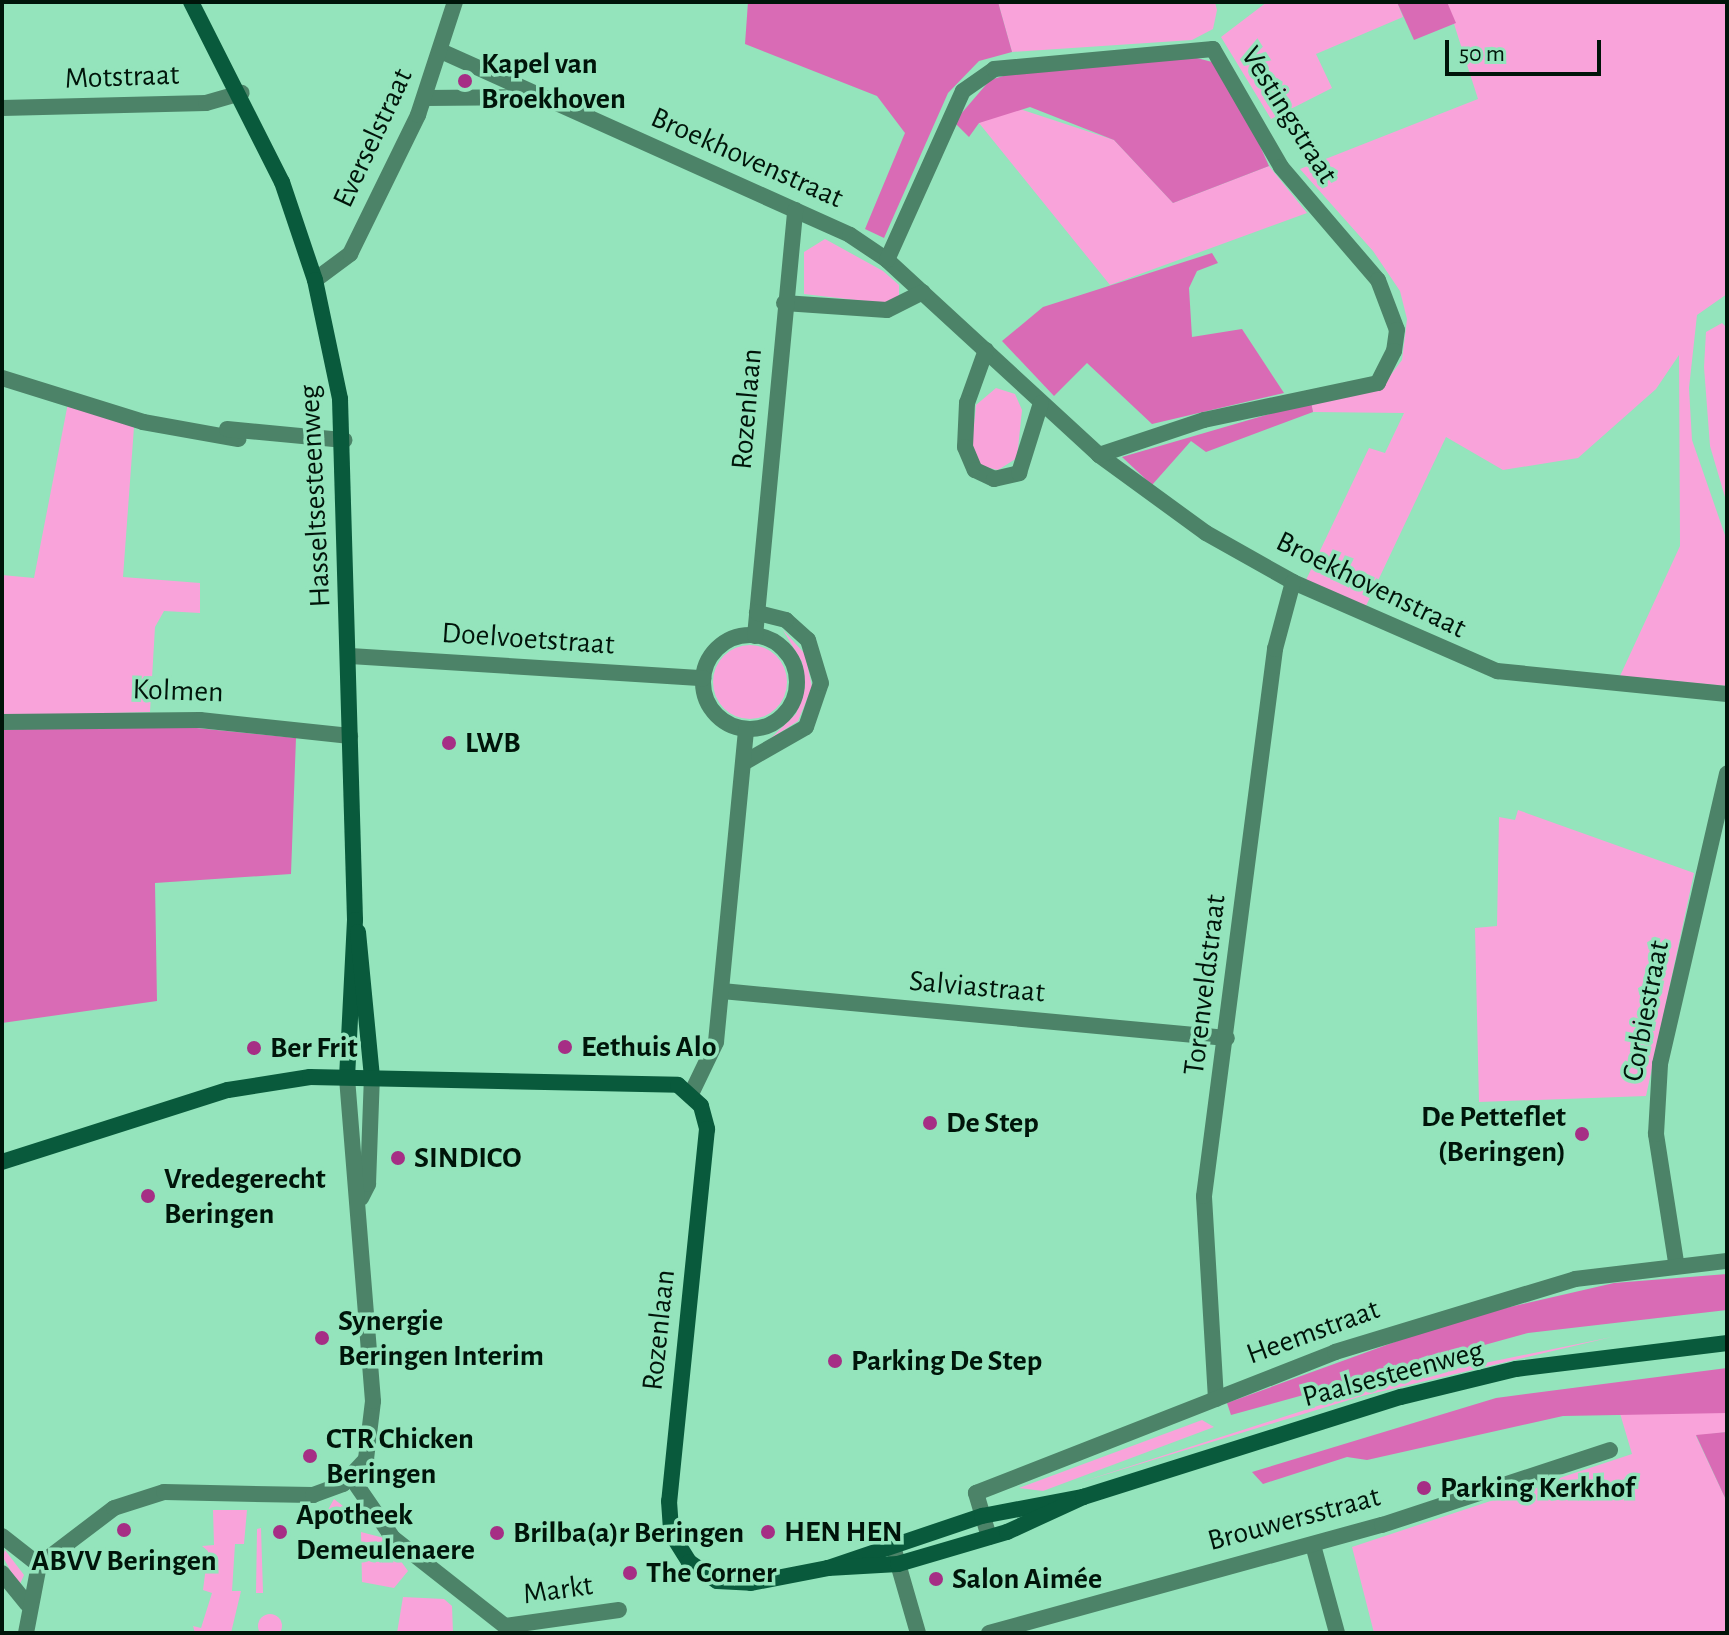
<!DOCTYPE html>
<html>
<head>
<meta charset="utf-8">
<style>
	body { margin:0 }
	#map { position:relative; width:1729px; height:1635px; overflow:hidden; background:#94e4bc; font-family:"Alegreya Sans",sans-serif }
	div>[style] { position:absolute }
	[style*='--x'] { left:calc(var(--x)*1px); top:calc(var(--y)*1px); width:calc(var(--w)*1px); rotate:calc(var(--a)*1deg) }
	.green>* { inset:0; background:#f9a3da }
	.round { border-radius:50% }
	.forest>* { inset:0; background:#d96bb5 }
	.street>* { height:16px; margin:-8px; padding:0 8px; transform-origin:8px; border-radius:8px; background:#4c8368 }
	.street>.ring { margin:-8px; padding:0; box-sizing:content-box; background:none; border:16px solid #4c8368; border-radius:50% }
	.secondary>* { height:16px; margin:-8px; padding:0 8px; transform-origin:8px; border-radius:8px; background:#095a3c }
	.dots>* { width:22px; height:22px; translate:-50% -50%; box-sizing:border-box; border:4px solid #94e4bc; border-radius:50% }
	span { translate:-50% -50%; white-space:nowrap; text-align:center; line-height:1.15; -webkit-text-stroke:7px #94e4bc; paint-order:stroke }
	.poi-label { font-size:30px; color:#00150a; font-weight:700 }
	.left { translate:0 -50%; text-align:left }
	.right { translate:-100% -50%; text-align:right }
	.street-label { font-size:30px; color:#00150a }
	.frame { position:absolute; inset:0; border:4px solid #00150a; pointer-events:none }
	.scale { position:absolute; left:1445px; top:40px; width:156px; height:36px; box-sizing:border-box; border:4px solid #00150a; border-top:0; padding-left:10px; font-size:24px; line-height:28px; white-space:nowrap; color:#00150a; -webkit-text-stroke:6px #94e4bc; paint-order:stroke }
</style>
</head>
<body>
<div id="map">
	<div class="green">
		<i style="clip-path:polygon(998px 2px,1215px 2px,1217px 10px,1213px 29px,1192px 40px,1012px 52px)"></i>
		<i style="clip-path:polygon(1267px 2px,1397px 2px,1403px 17px,1316px 54px,1332px 88px,1271px 119px,1221px 37px)"></i>
		<i style="clip-path:polygon(1447px 2px,1727px 2px,1727px 294px,1697px 315px,1689px 388px,1692px 440px,1727px 541px,1727px 686px,1620px 676px,1680px 546px,1679px 355px,1656px 389px,1578px 458px,1503px 470px,1446px 437px,1365px 608px,1306px 580px,1369px 448px,1385px 453px,1404px 413px,1313px 412px,1311px 402px,1381px 388px,1402px 360px,1407px 319px,1400px 291px,1373px 251px,1300px 169px,1478px 99px)"></i>
		<i style="clip-path:polygon(1014px 107px,1114px 140px,1173px 203px,1269px 166px,1307px 213px,1110px 285px,979px 123px)"></i>
		<i style="clip-path:polygon(825px 239px,883px 271px,899px 285px,899px 298px,890px 304px,804px 294px,804px 252px)"></i>
		<i style="clip-path:polygon(1722px 323px,1727px 328px,1727px 504px,1710px 446px,1704px 367px,1706px 332px)"></i>
		<i style="clip-path:polygon(996px 388px,1015px 394px,1022px 410px,1017px 458px,998px 470px,981px 466px,972px 444px,976px 405px)"></i>
		<i style="clip-path:polygon(68px 403px,134px 427px,123px 577px,200px 583px,200px 613px,164px 611px,155px 627px,150px 712px,2px 716px,2px 575px,34px 578px)"></i>
		<i style="clip-path:polygon(783px 630px,805px 654px,812px 687px,798px 721px,770px 739px,796px 714px,805px 687px,802px 662px)"></i>
		<i class="round" style="left:713px;top:645px;width:74px;height:74px"></i>
		<i style="clip-path:polygon(1518px 810px,1694px 873px,1646px 1096px,1479px 1102px,1475px 928px,1497px 926px,1499px 817px,1515px 820px)"></i>
		<i style="clip-path:polygon(1612px 1337px,1362px 1396px,1078px 1483px,1392px 1382px)"></i>
		<i style="clip-path:polygon(1619px 1410px,1727px 1413px,1727px 1432px,1696px 1436px,1727px 1502px,1727px 1633px,1374px 1633px,1352px 1547px,1632px 1454px)"></i>
		<i style="clip-path:polygon(1202px 1420px,1214px 1427px,1043px 1491px,1019px 1488px)"></i>
		<i style="clip-path:polygon(334px 1499px,356px 1516px,324px 1517px)"></i>
		<i style="clip-path:polygon(213px 1510px,247px 1510px,244px 1544px,235px 1544px,232px 1591px,241px 1591px,231px 1633px,195px 1633px,193px 1626px,201px 1628px,212px 1593px,203px 1590px,208px 1551px,202px 1546px,214px 1545px)"></i>
		<i style="clip-path:polygon(261px 1528px,263px 1593px,256px 1593px,257px 1529px)"></i>
		<i style="clip-path:polygon(361px 1532px,384px 1538px,408px 1571px,394px 1588px,362px 1582px)"></i>
		<i style="clip-path:polygon(5px 1550px,24px 1575px,19px 1586px,3px 1557px)"></i>
		<i style="clip-path:polygon(403px 1597px,444px 1599px,452px 1606px,453px 1633px,397px 1633px)"></i>
		<i class="round" style="left:258px;top:1614px;width:24px;height:24px"></i>
	</div>
	<div class="forest">
		<i style="clip-path:polygon(748px 2px,998px 2px,1012px 52px,979px 61px,948px 93px,884px 238px,865px 229px,905px 133px,877px 96px,745px 44px)"></i>
		<i style="clip-path:polygon(1397px 2px,1447px 2px,1456px 23px,1414px 40px)"></i>
		<i style="clip-path:polygon(1193px 57px,1216px 63px,1236px 92px,1269px 166px,1173px 203px,1114px 140px,1030px 107px,979px 123px,969px 137px,954px 122px,990px 80px,1026px 69px)"></i>
		<i style="clip-path:polygon(1212px 253px,1218px 263px,1197px 271px,1189px 288px,1192px 337px,1242px 329px,1284px 393px,1152px 424px,1087px 363px,1054px 396px,1002px 341px,1043px 307px)"></i>
		<i style="clip-path:polygon(1311px 402px,1313px 412px,1206px 452px,1191px 441px,1152px 485px,1122px 457px)"></i>
		<i style="clip-path:polygon(147px 723px,296px 738px,291px 874px,155px 883px,157px 1001px,2px 1023px,2px 730px)"></i>
		<i style="clip-path:polygon(1727px 1274px,1727px 1310px,1528px 1333px,1231px 1415px,1227px 1403px,1458px 1319px,1614px 1283px)"></i>
		<i style="clip-path:polygon(1727px 1368px,1727px 1413px,1563px 1416px,1367px 1460px,1347px 1457px,1263px 1484px,1252px 1472px,1496px 1398px)"></i>
		<i style="clip-path:polygon(1727px 1432px,1727px 1502px,1696px 1435px)"></i>
	</div>
	<div class="street">
		<i style="--x:443;--y:52;--w:446;--a:24.2"></i>
		<i style="--x:850;--y:235;--w:45;--a:34"></i>
		<i style="--x:887;--y:260;--w:288;--a:42.6"></i>
		<i style="--x:1099;--y:455;--w:132;--a:36.1"></i>
		<i style="--x:1206;--y:533;--w:100;--a:29.4"></i>
		<i style="--x:1293;--y:582;--w:223;--a:23.6"></i>
		<i style="--x:1497;--y:671;--w:231;--a:5.7"></i>
		<i style="--x:425;--y:98;--w:110;--a:-0.5"></i>
		<i style="--x:2;--y:108;--w:204;--a:-1.4"></i>
		<i style="--x:206;--y:103;--w:37;--a:-16"></i>
		<i style="--x:887;--y:260;--w:185;--a:-65.8"></i>
		<i style="--x:963;--y:91;--w:38;--a:-35"></i>
		<i style="--x:994;--y:69;--w:220;--a:-5.2"></i>
		<i style="--x:1213;--y:49;--w:136;--a:60"></i>
		<i style="--x:1281;--y:167;--w:149;--a:49.4"></i>
		<i style="--x:1378;--y:280;--w:53;--a:69.2"></i>
		<i style="--x:1397;--y:330;--w:21;--a:98"></i>
		<i style="--x:1394;--y:351;--w:36;--a:117"></i>
		<i style="--x:1378;--y:383;--w:178;--a:168"></i>
		<i style="--x:1204;--y:420;--w:111;--a:161.6"></i>
		<i style="--x:315;--y:280;--w:44;--a:-36.6"></i>
		<i style="--x:350;--y:254;--w:155;--a:-63.9"></i>
		<i style="--x:418;--y:115;--w:119;--a:-71.9"></i>
		<i style="--x:784;--y:303;--w:103;--a:3.9"></i>
		<i style="--x:887;--y:310;--w:40;--a:-26.6"></i>
		<i style="--x:986;--y:350;--w:56;--a:109.7"></i>
		<i style="--x:967;--y:403;--w:44;--a:92.6"></i>
		<i style="--x:965;--y:447;--w:25;--a:67"></i>
		<i style="--x:975;--y:470;--w:21;--a:25"></i>
		<i style="--x:994;--y:479;--w:26;--a:-13"></i>
		<i style="--x:1019;--y:473;--w:73;--a:-72.6"></i>
		<i style="--x:2;--y:378;--w:148;--a:17.3"></i>
		<i style="--x:143;--y:422;--w:97;--a:10.1"></i>
		<i style="--x:227;--y:429;--w:118;--a:5.4"></i>
		<i class="ring" style="left:703px;top:635px;width:78px;height:78px"></i>
		<i style="--x:755;--y:636;--w:428;--a:-84.6"></i>
		<i style="--x:350;--y:656;--w:354;--a:3.6"></i>
		<i style="--x:2;--y:722;--w:198;--a:-0.6"></i>
		<i style="--x:200;--y:720;--w:151;--a:6.1"></i>
		<i style="--x:745;--y:762;--w:70;--a:-29.8"></i>
		<i style="--x:806;--y:727;--w:46;--a:-71.2"></i>
		<i style="--x:821;--y:683;--w:45;--a:-106.8"></i>
		<i style="--x:808;--y:640;--w:30;--a:-138"></i>
		<i style="--x:786;--y:620;--w:30;--a:-166"></i>
		<i style="--x:722;--y:991;--w:507;--a:5.32"></i>
		<i style="--x:691;--y:1094;--w:58;--a:-64.3"></i>
		<i style="--x:716;--y:1042;--w:314;--a:-84.5"></i>
		<i style="--x:361;--y:1198;--w:16;--a:-63"></i>
		<i style="--x:368;--y:1184;--w:107;--a:-87.9"></i>
		<i style="--x:1676;--y:1262;--w:130;--a:-98.9"></i>
		<i style="--x:1656;--y:1134;--w:70;--a:-86.7"></i>
		<i style="--x:1660;--y:1064;--w:298;--a:-77"></i>
		<i style="--x:1216;--y:1399;--w:203;--a:-93.4"></i>
		<i style="--x:1204;--y:1196;--w:552;--a:-82.6"></i>
		<i style="--x:1275;--y:649;--w:69;--a:-75"></i>
		<i style="--x:351;--y:1477;--w:74;--a:55.5"></i>
		<i style="--x:393;--y:1538;--w:142;--a:38.2"></i>
		<i style="--x:505;--y:1626;--w:115;--a:-8"></i>
		<i style="--x:2;--y:1536;--w:47;--a:38.1"></i>
		<i style="--x:989;--y:1537;--w:46;--a:-106.5"></i>
		<i style="--x:976;--y:1493;--w:386;--a:-21.4"></i>
		<i style="--x:1335;--y:1352;--w:251;--a:-16.9"></i>
		<i style="--x:1575;--y:1279;--w:153;--a:-6.8"></i>
		<i style="--x:892;--y:1543;--w:94;--a:73.9"></i>
		<i style="--x:1313;--y:1545;--w:91;--a:74.7"></i>
		<i style="--x:2;--y:1573;--w:40;--a:51"></i>
		<i style="--x:26;--y:1633;--w:69;--a:-79.2"></i>
		<i style="--x:39;--y:1565;--w:94;--a:-37.2"></i>
		<i style="--x:114;--y:1508;--w:52;--a:-17.7"></i>
		<i style="--x:164;--y:1492;--w:149;--a:1.2"></i>
		<i style="--x:313;--y:1495;--w:32;--a:-20"></i>
		<i style="--x:343;--y:1484;--w:34;--a:-47"></i>
		<i style="--x:366;--y:1459;--w:58;--a:-83.1"></i>
		<i style="--x:373;--y:1401;--w:326;--a:-94.6"></i>
		<i style="--x:989;--y:1633;--w:408;--a:-15.4"></i>
		<i style="--x:1382;--y:1525;--w:240;--a:-18.2"></i>
	</div>
	<div class="secondary">
		<i style="--x:191;--y:2;--w:202;--a:63.2"></i>
		<i style="--x:282;--y:182;--w:103;--a:71.4"></i>
		<i style="--x:315;--y:280;--w:122;--a:78.1"></i>
		<i style="--x:340;--y:399;--w:521;--a:88.35"></i>
		<i style="--x:355;--y:920;--w:156;--a:92.9"></i>
		<i style="--x:358;--y:932;--w:146;--a:84.5"></i>
		<i style="--x:2;--y:1162;--w:237;--a:-17.7"></i>
		<i style="--x:228;--y:1090;--w:83;--a:-9"></i>
		<i style="--x:310;--y:1077;--w:368;--a:1.2"></i>
		<i style="--x:678;--y:1085;--w:31;--a:42"></i>
		<i style="--x:701;--y:1106;--w:24;--a:75"></i>
		<i style="--x:707;--y:1129;--w:374;--a:95.8"></i>
		<i style="--x:669;--y:1501;--w:32;--a:86"></i>
		<i style="--x:671;--y:1533;--w:34;--a:58"></i>
		<i style="--x:689;--y:1562;--w:34;--a:34"></i>
		<i style="--x:717;--y:1581;--w:34;--a:3"></i>
		<i style="--x:751;--y:1583;--w:78;--a:-11"></i>
		<i style="--x:828;--y:1568;--w:163;--a:-18.7"></i>
		<i style="--x:982;--y:1516;--w:103;--a:-10.7"></i>
		<i style="--x:828;--y:1568;--w:70;--a:-3.3"></i>
		<i style="--x:898;--y:1564;--w:114;--a:-16.4"></i>
		<i style="--x:1007;--y:1532;--w:84;--a:-24.7"></i>
		<i style="--x:1083;--y:1497;--w:333;--a:-17.5"></i>
		<i style="--x:1401;--y:1397;--w:118;--a:-13.7"></i>
		<i style="--x:1516;--y:1369;--w:213;--a:-7"></i>
	</div>
	<div class="dots">
		<i style="left:465px;top:81px;background:#a62e85"></i>
		<i style="left:449px;top:743px;background:#a62e85"></i>
		<i style="left:565px;top:1047px;background:#a62e85"></i>
		<i style="left:254px;top:1048px;background:#a62e85"></i>
		<i style="left:930px;top:1123px;background:#a62e85"></i>
		<i style="left:1582px;top:1134px;background:#a62e85"></i>
		<i style="left:398px;top:1158px;background:#a62e85"></i>
		<i style="left:148px;top:1196px;background:#a62e85"></i>
		<i style="left:322px;top:1338px;background:#a62e85"></i>
		<i style="left:835px;top:1361px;background:#a62e85"></i>
		<i style="left:310px;top:1456px;background:#a62e85"></i>
		<i style="left:1424px;top:1488px;background:#a62e85"></i>
		<i style="left:124px;top:1530px;background:#a62e85"></i>
		<i style="left:280px;top:1532px;background:#a62e85"></i>
		<i style="left:768px;top:1532px;background:#a62e85"></i>
		<i style="left:497px;top:1533px;background:#a62e85"></i>
		<i style="left:630px;top:1573px;background:#a62e85"></i>
		<i style="left:936px;top:1579px;background:#a62e85"></i>
	</div>
	<div class="poi-label">
		<span class="left" style="left:481px;top:81px">Kapel van<br>Broekhoven</span>
		<span class="left" style="left:465px;top:743px">LWB</span>
		<span class="left" style="left:581px;top:1047px">Eethuis Alo</span>
		<span class="left" style="left:270px;top:1048px">Ber Frit</span>
		<span class="right" style="left:1566px;top:1134px">De Petteflet<br>(Beringen)</span>
		<span class="left" style="left:946px;top:1123px">De Step</span>
		<span class="left" style="left:414px;top:1158px">SINDICO</span>
		<span class="left" style="left:164px;top:1196px">Vredegerecht<br>Beringen</span>
		<span class="left" style="left:338px;top:1338px">Synergie<br>Beringen Interim</span>
		<span class="left" style="left:851px;top:1361px">Parking De Step</span>
		<span class="left" style="left:326px;top:1456px">CTR Chicken<br>Beringen</span>
		<span class="left" style="left:1440px;top:1488px">Parking Kerkhof</span>
		<span class="left" style="left:296px;top:1532px">Apotheek<br>Demeulenaere</span>
		<span class="left" style="left:784px;top:1532px">HEN HEN</span>
		<span class="left" style="left:513px;top:1533px">Brilba(a)r Beringen</span>
		<span style="left:124px;top:1561px">ABVV Beringen</span>
		<span class="left" style="left:646px;top:1573px">The Corner</span>
		<span class="left" style="left:952px;top:1579px">Salon Aimée</span>
	</div>
	<div class="street-label">
		<span style="left:122px;top:77px;rotate:-2deg">Motstraat</span>
		<span style="left:1289px;top:115px;rotate:58deg">Vestingstraat</span>
		<span style="left:373px;top:138px;rotate:-65deg">Everselstraat</span>
		<span style="left:747px;top:158px;rotate:24deg">Broekhovenstraat</span>
		<span style="left:747px;top:409px;rotate:-85deg">Rozenlaan</span>
		<span style="left:315px;top:496px;rotate:-93deg">Hasseltsesteenweg</span>
		<span style="left:1371px;top:585px;rotate:26deg">Broekhovenstraat</span>
		<span style="left:528px;top:639px;rotate:4deg">Doelvoetstraat</span>
		<span style="left:178px;top:691px;rotate:2deg">Kolmen</span>
		<span style="left:1205px;top:985px;rotate:-83deg">Torenveldstraat</span>
		<span style="left:977px;top:987px;rotate:5deg">Salviastraat</span>
		<span style="left:1646px;top:1011px;rotate:-79deg">Corbiestraat</span>
		<span style="left:659px;top:1330px;rotate:-84deg">Rozenlaan</span>
		<span style="left:1313px;top:1332px;rotate:-20deg">Heemstraat</span>
		<span style="left:1393px;top:1374px;rotate:-15deg">Paalsesteenweg</span>
		<span style="left:1294px;top:1519px;rotate:-15deg">Brouwersstraat</span>
		<span style="left:558px;top:1590px;rotate:-8deg">Markt</span>
	</div>
	<div class="frame"></div>
	<div class="scale">50 m</div>
</div>
</body>
</html>
